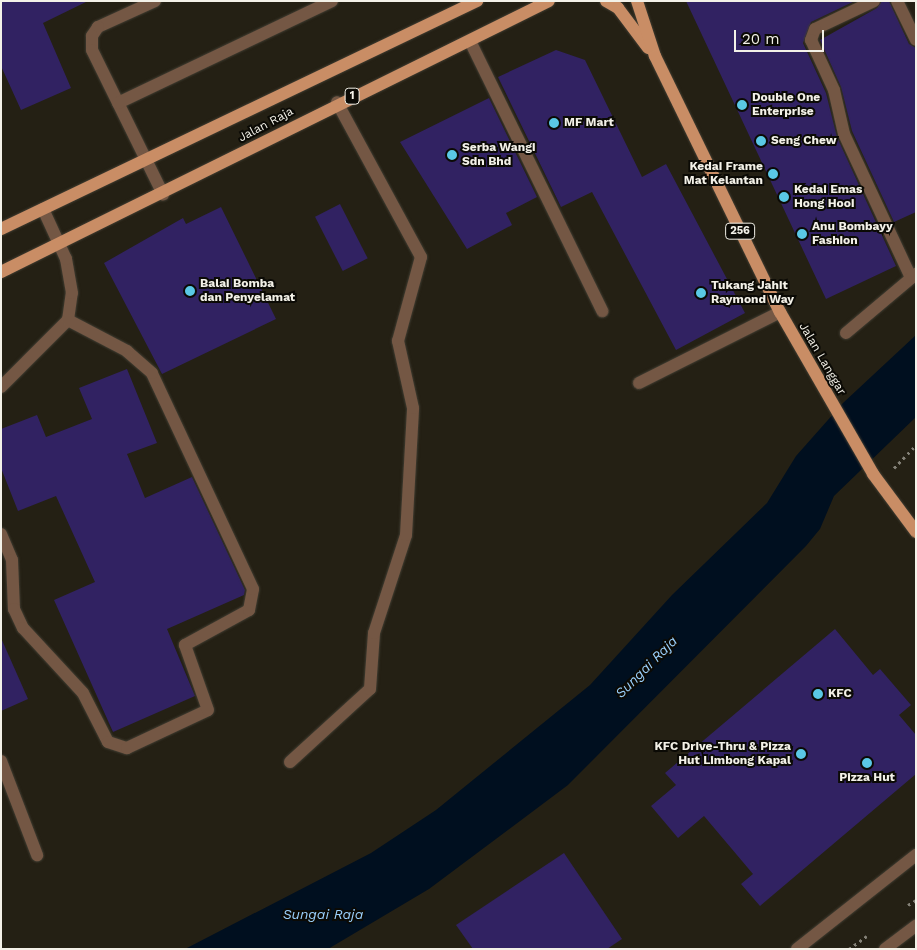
<!DOCTYPE html>
<html>
<head>
<meta charset="utf-8">
<style>
	body { margin:0 }
	#map { position:relative; width:917px; height:950px; overflow:hidden; background:#242014; font-family:"Work Sans",sans-serif }
	div>[style] { position:absolute }
	[style*='--x'] { left:calc(var(--x)*1px); top:calc(var(--y)*1px); width:calc(var(--w)*1px); rotate:calc(var(--a)*1deg) }
	.water>* { inset:0; background:#000f1f }
	.building>* { inset:0; background:#312262; transform-origin:0 0 }
	.path>* { height:3px; margin-top:-1.5px; transform-origin:0; background:repeating-linear-gradient(90deg,#858278 0 2.5px,transparent 0 6.5px) }
	.roads { filter:drop-shadow(0 0 1px #413d32) drop-shadow(0 0 1px #413d32) }
	.service>* { height:12px; margin:-6px; padding:0 6px; transform-origin:6px; border-radius:6px; background:#745744 }
	.minor>* { height:12px; margin:-6px; padding:0 6px; transform-origin:6px; border-radius:6px; background:#745744 }
	.primary>* { height:12px; margin:-6px; padding:0 6px; transform-origin:6px; border-radius:6px; background:#c98d65 }
	.dots>* { width:14px; height:14px; translate:-50% -50%; box-sizing:border-box; border:2px solid #0b0a05; border-radius:50% }
	span { translate:-50% -50%; white-space:nowrap; text-align:center; line-height:1.15; -webkit-text-stroke:4px #0b0a05; paint-order:stroke }
	.shield-label span { padding:1px 4px; background:#0b0a05; border:1px solid; border-radius:4px; -webkit-text-stroke-width:0 }
	.shield-label { font-size:11px; color:#f3f1e8; font-weight:700 }
	.poi-label { font-size:12px; color:#f3f1e8; font-weight:700 }
	.left { translate:0 -50%; text-align:left }
	.right { translate:-100% -50%; text-align:right }
	.street-label { font-size:12px; color:#f3f1e8 }
	.water-label { font-size:14px; color:#9bd0fc; font-style:italic }
	.frame { position:absolute; inset:0; border:2px solid #f3f1e8; pointer-events:none }
	.scale { position:absolute; left:734px; top:30px; width:90px; height:22px; box-sizing:border-box; border:2px solid #f3f1e8; border-top:0; padding-left:6px; font-size:15px; line-height:18px; white-space:nowrap; color:#f3f1e8; -webkit-text-stroke:4px #0b0a05; paint-order:stroke }
</style>
</head>
<body>
<div id="map">
	<div class="water">
		<i style="clip-path:polygon(916px 335px,916px 417px,834px 496px,820px 529px,806px 546px,568px 785px,429px 889px,328px 949px,185px 949px,371px 853px,436px 810px,590px 685px,672px 595px,767px 503px,796px 456px,843px 403px)"></i>
	</div>
	<div class="building">
		<i style="clip-path:polygon(1px 1px,88px 1px,43px 23px,71px 88px,21px 110px,1px 66px)"></i>
		<i style="clip-path:polygon(686px 1px,855px 1px,811px 22px,803px 43px,826px 93px,837px 137px,896px 266px,826px 299px)"></i>
		<i style="clip-path:polygon(882px 1px,889px 1px,909px 44px,916px 48px,916px 212px,894px 222px,852px 131px,841px 87px,820px 40px,877px 8px)"></i>
		<i style="clip-path:polygon(556px 50px,585px 60px,642px 177px,666px 164px,745px 313px,676px 350px,592px 192px,561px 207px,498px 77px)"></i>
		<i style="clip-path:polygon(489px 98px,537px 197px,506px 213px,512px 225px,467px 249px,400px 142px)"></i>
		<i style="left:340px;top:204px;width:61px;height:28px;rotate:63deg"></i>
		<i style="clip-path:polygon(221px 207px,276px 319px,162px 374px,104px 263px,183px 218px,186px 224px)"></i>
		<i style="clip-path:polygon(127px 369px,157px 443px,127px 454px,145px 498px,192px 477px,245px 590px,244px 595px,167px 629px,195px 696px,113px 732px,54px 600px,95px 582px,56px 496px,18px 511px,1px 468px,1px 429px,37px 415px,46px 437px,92px 419px,79px 388px)"></i>
		<i style="clip-path:polygon(835px 629px,873px 675px,880px 669px,911px 705px,899px 715px,916px 735px,916px 774px,760px 906px,741px 884px,753px 874px,704px 816px,678px 838px,651px 806px,676px 785px,665px 773px)"></i>
		<i style="clip-path:polygon(1px 638px,28px 699px,1px 711px)"></i>
		<i style="clip-path:polygon(564px 853px,622px 939px,607px 949px,473px 949px,456px 925px)"></i>
	</div>
	<div class="path">
		<i style="--x:894;--y:468;--w:32;--a:-46"></i>
		<i style="--x:908;--y:905;--w:9;--a:-32"></i>
		<i style="--x:849;--y:949;--w:22;--a:-36"></i>
	</div>
	<div class="roads">
		<div class="service">
			<i style="--x:155;--y:1;--w:63;--a:155.5"></i>
			<i style="--x:98;--y:27;--w:11;--a:124"></i>
			<i style="--x:92;--y:36;--w:14;--a:90"></i>
			<i style="--x:92;--y:50;--w:161;--a:63.8"></i>
			<i style="--x:874;--y:1;--w:65;--a:154.6"></i>
			<i style="--x:815;--y:29;--w:12;--a:110"></i>
			<i style="--x:811;--y:40;--w:55;--a:65.3"></i>
			<i style="--x:834;--y:90;--w:45;--a:77.2"></i>
			<i style="--x:844;--y:134;--w:159;--a:65"></i>
			<i style="--x:470;--y:41;--w:301;--a:63.9"></i>
			<i style="--x:118;--y:103;--w:237;--a:-25.5"></i>
			<i style="--x:639;--y:383;--w:158;--a:-26.7"></i>
			<i style="--x:1;--y:387;--w:95;--a:-45"></i>
			<i style="--x:68;--y:320;--w:27;--a:-82"></i>
			<i style="--x:72;--y:293;--w:35;--a:-100"></i>
			<i style="--x:66;--y:259;--w:55;--a:-114.7"></i>
			<i style="--x:1;--y:534;--w:28;--a:67"></i>
			<i style="--x:12;--y:560;--w:49;--a:87.7"></i>
			<i style="--x:14;--y:609;--w:21;--a:65"></i>
			<i style="--x:23;--y:628;--w:88;--a:47.3"></i>
			<i style="--x:83;--y:693;--w:55;--a:63"></i>
			<i style="--x:108;--y:742;--w:20;--a:18"></i>
			<i style="--x:127;--y:748;--w:89;--a:-25.1"></i>
			<i style="--x:208;--y:710;--w:69;--a:-109.5"></i>
			<i style="--x:185;--y:645;--w:73;--a:-28.7"></i>
			<i style="--x:249;--y:610;--w:21;--a:-79"></i>
			<i style="--x:253;--y:589;--w:238;--a:-115.1"></i>
			<i style="--x:152;--y:373;--w:33;--a:-139"></i>
			<i style="--x:127;--y:351;--w:67;--a:-152.3"></i>
			<i style="--x:1;--y:761;--w:101;--a:69"></i>
			<i style="--x:290;--y:762;--w:108;--a:-42.4"></i>
			<i style="--x:370;--y:689;--w:56;--a:-85.9"></i>
			<i style="--x:374;--y:633;--w:103;--a:-71.9"></i>
			<i style="--x:406;--y:535;--w:127;--a:-86.8"></i>
			<i style="--x:413;--y:408;--w:69;--a:-102.6"></i>
			<i style="--x:398;--y:341;--w:87;--a:-74.7"></i>
			<i style="--x:421;--y:257;--w:176;--a:-118.5"></i>
			<i style="--x:885;--y:949;--w:39;--a:-37"></i>
		</div>
		<div class="minor">
			<i style="--x:897;--y:1;--w:43;--a:64"></i>
			<i style="--x:846;--y:333;--w:92;--a:-40.1"></i>
			<i style="--x:797;--y:949;--w:152;--a:-38.3"></i>
		</div>
		<div class="primary">
			<i style="--x:606;--y:1;--w:14;--a:30"></i>
			<i style="--x:618;--y:8;--w:50;--a:53.1"></i>
			<i style="--x:637;--y:1;--w:58;--a:71.9"></i>
			<i style="--x:655;--y:56;--w:285;--a:64"></i>
			<i style="--x:780;--y:312;--w:187;--a:60.1"></i>
			<i style="--x:873;--y:474;--w:72;--a:53.4"></i>
			<i style="--x:1;--y:229;--w:528;--a:-25.59"></i>
			<i style="--x:1;--y:272;--w:611;--a:-26.31"></i>
		</div>
	</div>
	<div class="dots">
		<i style="left:742px;top:105px;background:#5ac8e5"></i>
		<i style="left:554px;top:123px;background:#5ac8e5"></i>
		<i style="left:761px;top:141px;background:#5ac8e5"></i>
		<i style="left:452px;top:155px;background:#5ac8e5"></i>
		<i style="left:773px;top:174px;background:#5ac8e5"></i>
		<i style="left:784px;top:197px;background:#5ac8e5"></i>
		<i style="left:802px;top:234px;background:#5ac8e5"></i>
		<i style="left:190px;top:291px;background:#5ac8e5"></i>
		<i style="left:701px;top:293px;background:#5ac8e5"></i>
		<i style="left:818px;top:694px;background:#5ac8e5"></i>
		<i style="left:801px;top:754px;background:#5ac8e5"></i>
		<i style="left:867px;top:763px;background:#5ac8e5"></i>
	</div>
	<div class="shield-label">
		<span style="left:352px;top:96px">1</span>
		<span style="left:740px;top:231px">256</span>
	</div>
	<div class="poi-label">
		<span class="left" style="left:752px;top:105px">Double One<br>Enterprise</span>
		<span class="left" style="left:564px;top:123px">MF Mart</span>
		<span class="left" style="left:771px;top:141px">Seng Chew</span>
		<span class="left" style="left:462px;top:155px">Serba Wangi<br>Sdn Bhd</span>
		<span class="right" style="left:763px;top:174px">Kedai Frame<br>Mat Kelantan</span>
		<span class="left" style="left:794px;top:197px">Kedai Emas<br>Hong Hooi</span>
		<span class="left" style="left:812px;top:234px">Anu Bombayy<br>Fashion</span>
		<span class="left" style="left:200px;top:291px">Balai Bomba<br>dan Penyelamat</span>
		<span class="left" style="left:711px;top:293px">Tukang Jahit<br>Raymond Way</span>
		<span class="left" style="left:828px;top:694px">KFC</span>
		<span class="right" style="left:791px;top:754px">KFC Drive-Thru &amp; Pizza<br>Hut Limbong Kapal</span>
		<span style="left:867px;top:778px">Pizza Hut</span>
	</div>
	<div class="street-label">
		<span style="left:266px;top:125px;rotate:-28deg">Jalan Raja</span>
		<span style="left:822px;top:359px;rotate:60deg">Jalan Langgar</span>
	</div>
	<div class="water-label">
		<span style="left:646px;top:667px;rotate:-45deg">Sungai Raja</span>
		<span style="left:323px;top:914px">Sungai Raja</span>
	</div>
	<div class="frame"></div>
	<div class="scale">20 m</div>
</div>
</body>
</html>
